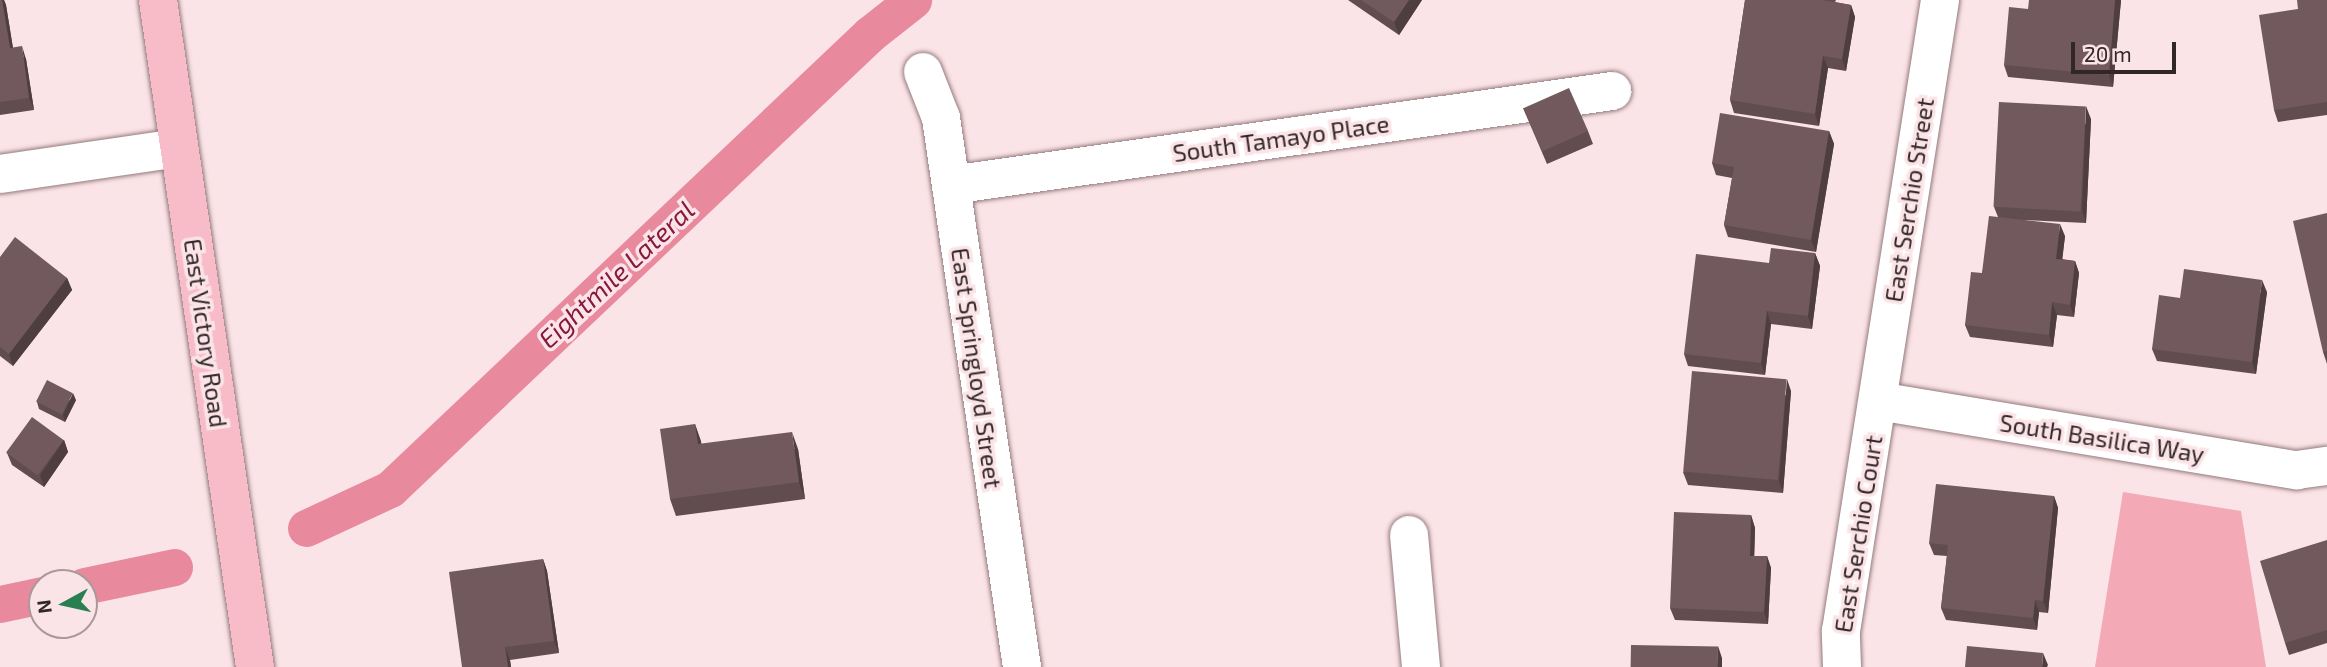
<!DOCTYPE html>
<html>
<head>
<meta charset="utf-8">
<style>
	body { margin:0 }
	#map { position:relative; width:2327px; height:667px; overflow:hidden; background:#fbe4e7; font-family:"Exo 2",sans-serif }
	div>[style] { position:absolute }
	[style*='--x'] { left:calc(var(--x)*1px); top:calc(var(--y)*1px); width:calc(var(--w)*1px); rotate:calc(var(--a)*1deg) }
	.green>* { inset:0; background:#f4a9b7 }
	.canal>* { height:37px; margin:-18.5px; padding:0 18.5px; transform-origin:18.5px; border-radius:18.5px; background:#e8899d }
	.roads { filter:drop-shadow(0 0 2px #947a7e) drop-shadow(0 0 2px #947a7e) }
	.minor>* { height:38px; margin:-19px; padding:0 19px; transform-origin:19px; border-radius:19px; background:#fff }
	.major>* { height:38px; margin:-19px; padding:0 19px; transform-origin:19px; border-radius:19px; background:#f8bcc9 }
	.wall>* { inset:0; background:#614d50 }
	.shaded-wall>* { inset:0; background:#4f3e41 }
	.building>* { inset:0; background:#71595d; transform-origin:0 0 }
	span { translate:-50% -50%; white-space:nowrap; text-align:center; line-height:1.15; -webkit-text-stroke:7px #fbe4e7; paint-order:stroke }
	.street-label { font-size:24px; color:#312628 }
	.water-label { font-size:26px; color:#88173e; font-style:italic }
	.north { position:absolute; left:28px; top:569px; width:70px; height:70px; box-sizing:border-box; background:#fbe4e7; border:2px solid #aa989b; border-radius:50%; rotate:262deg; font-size:19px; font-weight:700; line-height:28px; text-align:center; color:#312628 }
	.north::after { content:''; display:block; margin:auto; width:24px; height:32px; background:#297f52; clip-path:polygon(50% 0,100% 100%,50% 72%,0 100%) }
	.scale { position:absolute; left:2071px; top:42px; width:105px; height:32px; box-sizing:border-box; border:4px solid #312628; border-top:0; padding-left:9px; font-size:21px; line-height:24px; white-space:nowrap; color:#312628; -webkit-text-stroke:5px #fbe4e7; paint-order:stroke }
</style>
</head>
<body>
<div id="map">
	<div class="green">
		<i style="clip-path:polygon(2123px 492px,2241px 511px,2266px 667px,2095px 667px)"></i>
	</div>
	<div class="canal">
		<i style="--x:306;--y:528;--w:93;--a:-24.9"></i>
		<i style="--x:390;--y:489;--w:661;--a:-43.47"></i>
		<i style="--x:870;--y:34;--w:55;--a:-38.3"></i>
		<i style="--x:84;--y:586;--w:92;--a:-11.9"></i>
		<i style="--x:0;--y:604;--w:43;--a:-12.1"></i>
	</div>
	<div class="roads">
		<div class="minor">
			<i style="--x:923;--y:72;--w:49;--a:68.6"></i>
			<i style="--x:941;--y:118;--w:555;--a:81.61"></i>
			<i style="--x:0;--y:174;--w:181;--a:-8.3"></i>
			<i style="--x:951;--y:185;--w:668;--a:-8.09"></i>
			<i style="--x:1878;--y:401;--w:425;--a:9.4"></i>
			<i style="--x:2297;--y:470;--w:30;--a:-8"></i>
			<i style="--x:1409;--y:535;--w:133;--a:84.8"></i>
			<i style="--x:1842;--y:667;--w:36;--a:-92"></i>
			<i style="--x:1841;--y:631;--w:639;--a:-81.08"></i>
		</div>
		<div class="major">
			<i style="--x:158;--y:0;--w:674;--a:81.73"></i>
		</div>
	</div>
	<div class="wall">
		<i style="clip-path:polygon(0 0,4px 0,6px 5px,13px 48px,26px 59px,34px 110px,0 115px)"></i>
		<i style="clip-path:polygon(1348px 0,1422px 0,1399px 35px)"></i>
		<i style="clip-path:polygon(1745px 0,1836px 0,1835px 2px,1851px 5px,1855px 17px,1846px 71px,1828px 68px,1819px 126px,1734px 113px,1730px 100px)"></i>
		<i style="clip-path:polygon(2121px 0,2113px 87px,2008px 77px,2004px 65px,2028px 9px)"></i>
		<i style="clip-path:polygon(2327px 0,2327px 115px,2278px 122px,2274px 110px,2298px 9px)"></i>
		<i style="clip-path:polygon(1523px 108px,1588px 131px,1593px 144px,1547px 164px)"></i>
		<i style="clip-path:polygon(2091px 119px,2086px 223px,2024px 220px,2065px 236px,2062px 259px,2075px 261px,2079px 273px,2074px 317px,2057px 315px,2053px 347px,1970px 337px,1965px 325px,1982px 273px,1998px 217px,1994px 207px)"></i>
		<i style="clip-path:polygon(1829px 131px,1834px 144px,1816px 252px,1728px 237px,1724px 225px,1732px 178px,1716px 175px,1712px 163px)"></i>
		<i style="clip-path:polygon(2327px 213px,2327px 364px,2323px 352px)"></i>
		<i style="clip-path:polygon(1815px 253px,1820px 266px,1812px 329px,1771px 324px,1765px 375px,1688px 366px,1684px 354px,1769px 263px)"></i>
		<i style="clip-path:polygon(0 257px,67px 278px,72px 290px,13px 366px,0 356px)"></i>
		<i style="clip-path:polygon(2267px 292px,2256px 374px,2157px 361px,2152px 349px,2180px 298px)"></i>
		<i style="clip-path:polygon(1791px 391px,1783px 493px,1688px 485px,1683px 472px)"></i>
		<i style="clip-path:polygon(76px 400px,65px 422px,39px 409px,37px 402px)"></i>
		<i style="clip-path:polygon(695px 424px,701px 444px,798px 449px,805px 499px,676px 516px,670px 499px)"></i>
		<i style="clip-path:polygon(64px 440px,68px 452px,44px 487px,12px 465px,7px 453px)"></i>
		<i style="clip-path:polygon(2054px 496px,2058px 508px,2048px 613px,2039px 612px,2037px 630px,1946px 620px,1941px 608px,1947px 556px,1934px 555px,1929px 543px)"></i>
		<i style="clip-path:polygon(1751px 515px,1755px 528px,1754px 556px,1767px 556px,1771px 568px,1768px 624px,1675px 620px,1670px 608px)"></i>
		<i style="clip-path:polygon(2327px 540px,2327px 643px,2289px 655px,2285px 643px)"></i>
		<i style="clip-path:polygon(543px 559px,547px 571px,559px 653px,510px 660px,511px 667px,462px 667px)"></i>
	</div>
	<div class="shaded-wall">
		<i style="clip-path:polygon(2px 0,4px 0,6px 5px,15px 61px,10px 48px)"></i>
		<i style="clip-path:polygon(1409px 0,1422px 0,1399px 35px,1394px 22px)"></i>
		<i style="clip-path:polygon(2115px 0,2121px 0,2113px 87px,2109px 75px)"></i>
		<i style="clip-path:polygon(1851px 5px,1855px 17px,1846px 71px,1842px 59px)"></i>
		<i style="clip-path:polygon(22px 46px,26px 59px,34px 110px,29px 98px)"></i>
		<i style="clip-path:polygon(1823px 56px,1828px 68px,1819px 126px,1815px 114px)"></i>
		<i style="clip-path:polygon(2086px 106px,2091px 119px,2086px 223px,2082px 210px)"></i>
		<i style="clip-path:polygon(1829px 131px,1834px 144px,1816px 252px,1811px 240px)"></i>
		<i style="clip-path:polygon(2060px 224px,2065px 236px,2061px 271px,2056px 259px)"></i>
		<i style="clip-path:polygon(1815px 253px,1820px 266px,1812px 329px,1808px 316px)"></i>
		<i style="clip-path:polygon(2075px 261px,2079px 273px,2074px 317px,2070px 305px)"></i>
		<i style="clip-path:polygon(67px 278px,72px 290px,13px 366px,9px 354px)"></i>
		<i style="clip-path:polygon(2262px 280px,2267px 292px,2256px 374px,2252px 362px)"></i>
		<i style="clip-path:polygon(2052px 302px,2057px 315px,2053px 347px,2049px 335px)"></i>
		<i style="clip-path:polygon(1767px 311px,1771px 324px,1765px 375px,1761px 363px)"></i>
		<i style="clip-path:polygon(1787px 379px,1791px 391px,1783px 493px,1779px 481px)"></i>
		<i style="clip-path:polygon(73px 393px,76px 400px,65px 422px,63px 415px)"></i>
		<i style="clip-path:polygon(695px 424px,701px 441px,704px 461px,698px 444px)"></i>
		<i style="clip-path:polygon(792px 432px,798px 449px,805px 499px,799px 482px)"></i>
		<i style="clip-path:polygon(64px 440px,68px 452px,44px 487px,40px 475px)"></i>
		<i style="clip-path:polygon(2054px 496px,2058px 508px,2048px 613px,2043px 601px)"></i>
		<i style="clip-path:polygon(1751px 515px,1755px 528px,1754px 568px,1750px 556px)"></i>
		<i style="clip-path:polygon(1767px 556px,1771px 568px,1768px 624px,1764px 612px)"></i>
		<i style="clip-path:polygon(543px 559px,547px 571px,559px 653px,554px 641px)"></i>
		<i style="clip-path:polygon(2035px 600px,2039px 612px,2037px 630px,2033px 618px)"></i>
		<i style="clip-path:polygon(1718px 646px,1722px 658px,1722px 667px,1717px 667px)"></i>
		<i style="clip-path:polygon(505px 647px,510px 660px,511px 667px,508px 667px)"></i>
		<i style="clip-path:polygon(2043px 653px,2048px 665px,2047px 667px,2042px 667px)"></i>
	</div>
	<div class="building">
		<i style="clip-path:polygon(0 0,2px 0,10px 48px,22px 46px,29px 98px,0 102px)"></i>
		<i style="clip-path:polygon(1361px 0,1409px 0,1394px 22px)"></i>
		<i style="clip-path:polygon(1745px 0,1822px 0,1851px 5px,1842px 59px,1823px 56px,1815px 114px,1730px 100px)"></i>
		<i style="clip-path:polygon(2029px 0,2115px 0,2109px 75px,2004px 65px,2009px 7px,2028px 9px)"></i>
		<i style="clip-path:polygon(2297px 0,2327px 0,2327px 102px,2274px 110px,2259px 15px,2298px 9px)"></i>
		<i style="left:1569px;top:88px;width:47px;height:50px;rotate:66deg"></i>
		<i style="left:1999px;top:102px;width:87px;height:105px;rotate:3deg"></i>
		<i style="clip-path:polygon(1720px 113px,1829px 131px,1811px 240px,1724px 225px,1734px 167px,1712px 163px)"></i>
		<i style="clip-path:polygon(2327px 213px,2327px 351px,2323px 352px,2293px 221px)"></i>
		<i style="clip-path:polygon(1989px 216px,2060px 224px,2056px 259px,2075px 261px,2070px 305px,2052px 302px,2049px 335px,1965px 325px,1971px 272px,1982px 273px)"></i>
		<i style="clip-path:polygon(15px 237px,67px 278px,9px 354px,0 347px,0 257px)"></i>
		<i style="clip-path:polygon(1771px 248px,1815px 253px,1808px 316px,1767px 311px,1761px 363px,1684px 354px,1696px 254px,1769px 263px)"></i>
		<i style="clip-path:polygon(2184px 269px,2262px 280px,2252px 362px,2152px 349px,2159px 295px,2180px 298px)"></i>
		<i style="left:1692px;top:371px;width:95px;height:101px;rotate:5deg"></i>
		<i style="left:47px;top:380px;width:29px;height:24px;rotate:27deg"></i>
		<i style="left:32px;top:417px;width:39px;height:44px;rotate:36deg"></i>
		<i style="clip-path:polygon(695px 424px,698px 444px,792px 432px,799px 482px,670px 499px,660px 429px)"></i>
		<i style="clip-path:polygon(1936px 484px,2054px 496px,2043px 601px,2035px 600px,2033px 618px,1941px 608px,1948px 545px,1929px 543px)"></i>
		<i style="clip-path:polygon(1674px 512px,1751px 515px,1750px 556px,1767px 556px,1764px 612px,1670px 608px)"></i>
		<i style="clip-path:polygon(2327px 540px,2327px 630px,2285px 643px,2260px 561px)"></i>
		<i style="clip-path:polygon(543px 559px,554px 641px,505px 647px,508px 667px,462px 667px,449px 572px)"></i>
		<i style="left:1631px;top:645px;width:87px;height:22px;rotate:1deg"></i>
		<i style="clip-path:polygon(1967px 646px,2043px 653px,2042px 667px,1965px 667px)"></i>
	</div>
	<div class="street-label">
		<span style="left:1281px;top:138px;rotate:-8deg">South Tamayo Place</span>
		<span style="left:1909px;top:200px;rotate:-81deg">East Serchio Street</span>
		<span style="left:206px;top:333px;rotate:82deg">East Victory Road</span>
		<span style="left:977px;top:368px;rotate:82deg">East Springloyd Street</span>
		<span style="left:2102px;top:438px;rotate:9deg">South Basilica Way</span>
		<span style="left:1858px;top:534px;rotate:-81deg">East Serchio Court</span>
	</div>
	<div class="water-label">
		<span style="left:616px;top:274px;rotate:-43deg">Eightmile Lateral</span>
	</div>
	<div class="north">N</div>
	<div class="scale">20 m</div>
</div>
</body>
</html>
